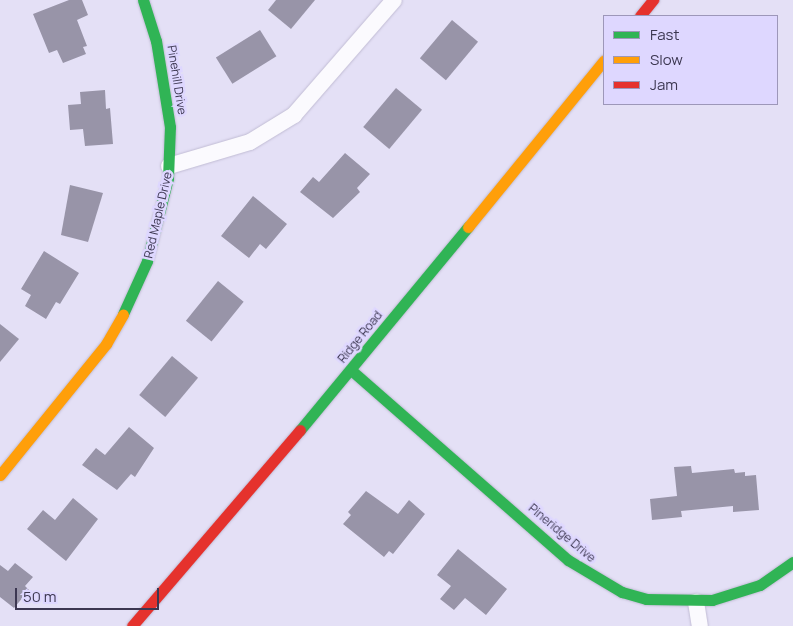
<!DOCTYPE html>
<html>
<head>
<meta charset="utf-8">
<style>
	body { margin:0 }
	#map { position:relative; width:793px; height:626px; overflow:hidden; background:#e4e0f6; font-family:Manrope,sans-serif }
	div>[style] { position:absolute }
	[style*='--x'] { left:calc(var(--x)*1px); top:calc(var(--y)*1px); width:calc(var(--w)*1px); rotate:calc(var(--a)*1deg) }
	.building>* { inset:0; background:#9894a8; transform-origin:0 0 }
	.roads { filter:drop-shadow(0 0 1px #c1bcd4) drop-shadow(0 0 1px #c1bcd4) }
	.street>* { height:16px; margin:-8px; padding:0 8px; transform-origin:8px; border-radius:8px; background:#fbfafe }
	.fast>* { height:11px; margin:-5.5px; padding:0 5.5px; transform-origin:5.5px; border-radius:5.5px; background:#30b455 }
	.slow>* { height:11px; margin:-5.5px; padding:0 5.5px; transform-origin:5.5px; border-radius:5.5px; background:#ff9f0a }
	.jam>* { height:11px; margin:-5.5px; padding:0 5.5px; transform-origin:5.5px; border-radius:5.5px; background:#e5322d }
	span { translate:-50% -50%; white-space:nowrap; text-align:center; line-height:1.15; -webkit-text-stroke:5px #ded7ff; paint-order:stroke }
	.street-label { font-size:12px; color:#3c3751 }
	.legend { position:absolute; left:603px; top:15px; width:175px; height:90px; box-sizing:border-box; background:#ded7ff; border:1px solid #9d97b9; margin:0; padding:6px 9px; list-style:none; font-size:15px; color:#3c3751 }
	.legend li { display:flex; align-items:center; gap:10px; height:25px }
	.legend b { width:25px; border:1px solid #9d97b9 }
	.scale { position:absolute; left:15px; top:588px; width:144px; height:22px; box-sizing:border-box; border:2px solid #3c3751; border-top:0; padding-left:6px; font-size:15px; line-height:18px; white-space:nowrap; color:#3c3751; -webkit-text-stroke:4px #ded7ff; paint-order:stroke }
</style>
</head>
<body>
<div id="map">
	<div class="building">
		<i style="clip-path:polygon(69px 0,82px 0,88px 15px,77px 20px,87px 46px,83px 47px,86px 54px,63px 63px,57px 50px,49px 53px,33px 14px)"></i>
		<i style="clip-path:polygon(276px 0,315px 0,291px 29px,268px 10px)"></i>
		<i style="left:452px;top:20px;width:34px;height:50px;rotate:40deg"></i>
		<i style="left:260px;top:30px;width:31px;height:52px;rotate:58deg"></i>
		<i style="left:396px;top:88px;width:34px;height:51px;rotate:40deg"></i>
		<i style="clip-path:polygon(105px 90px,106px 109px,110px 108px,113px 144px,85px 146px,83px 129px,70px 130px,68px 105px,81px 104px,80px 92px)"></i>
		<i style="clip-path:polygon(345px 153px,370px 174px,357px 188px,360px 192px,333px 218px,300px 192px,313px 177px,319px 182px)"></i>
		<i style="clip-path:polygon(70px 185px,103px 193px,88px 242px,61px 235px)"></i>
		<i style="clip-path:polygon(253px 196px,287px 224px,266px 249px,260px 244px,249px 258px,221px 236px)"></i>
		<i style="clip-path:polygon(44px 251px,79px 273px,60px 304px,56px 302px,46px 319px,25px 306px,31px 295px,21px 289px)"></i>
		<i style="left:218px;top:281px;width:33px;height:51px;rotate:39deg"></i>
		<i style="clip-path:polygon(0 324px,19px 339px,0 362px)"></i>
		<i style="left:172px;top:356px;width:34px;height:51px;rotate:40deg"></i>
		<i style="clip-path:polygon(129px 427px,154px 448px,135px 477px,131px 474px,117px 490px,82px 465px,96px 448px,105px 455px)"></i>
		<i style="clip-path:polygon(691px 466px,692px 473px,734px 469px,735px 473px,745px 472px,745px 476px,756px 475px,759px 510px,733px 512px,733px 506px,681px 511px,682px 517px,652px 520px,650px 499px,677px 496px,674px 467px)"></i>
		<i style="clip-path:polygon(366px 491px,398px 514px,409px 500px,425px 514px,393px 554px,389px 551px,384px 557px,343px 524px,351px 515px,348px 512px)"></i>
		<i style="clip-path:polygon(73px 498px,98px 519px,66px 561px,27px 529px,43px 510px,55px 520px)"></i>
		<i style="clip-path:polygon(458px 549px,507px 589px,486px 615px,465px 598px,454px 610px,440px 599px,451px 586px,437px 575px)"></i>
		<i style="clip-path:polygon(15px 563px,33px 577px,25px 586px,29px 590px,14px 608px,0 597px,0 565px,8px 571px)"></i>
	</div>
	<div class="roads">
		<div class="street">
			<i style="--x:169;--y:166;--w:84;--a:-16.5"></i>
			<i style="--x:250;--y:142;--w:52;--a:-31.5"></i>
			<i style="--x:294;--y:115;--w:152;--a:-49"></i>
			<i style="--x:696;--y:602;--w:24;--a:81"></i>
		</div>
		<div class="fast">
			<i style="--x:123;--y:314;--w:58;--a:-65.6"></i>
			<i style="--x:147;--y:261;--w:86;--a:-75.8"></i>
			<i style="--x:168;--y:178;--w:51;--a:-87.8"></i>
			<i style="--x:170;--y:127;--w:87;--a:-99.2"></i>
			<i style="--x:156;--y:41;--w:43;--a:-107.6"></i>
			<i style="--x:351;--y:370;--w:288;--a:41.2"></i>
			<i style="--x:568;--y:560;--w:63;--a:30.7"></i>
			<i style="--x:622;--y:592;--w:25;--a:16"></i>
			<i style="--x:646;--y:599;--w:66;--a:0.9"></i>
			<i style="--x:712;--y:600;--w:50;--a:-17.4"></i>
			<i style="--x:760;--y:585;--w:40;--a:-34.9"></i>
			<i style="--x:300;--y:430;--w:264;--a:-50.4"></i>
		</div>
		<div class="slow">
			<i style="--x:468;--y:227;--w:215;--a:-50.8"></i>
			<i style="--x:0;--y:475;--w:169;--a:-51"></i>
			<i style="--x:106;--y:344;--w:34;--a:-60"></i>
		</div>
		<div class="jam">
			<i style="--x:640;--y:16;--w:21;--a:-51"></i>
			<i style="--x:132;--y:626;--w:258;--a:-49.4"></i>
		</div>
	</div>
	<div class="street-label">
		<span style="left:177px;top:80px;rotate:81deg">Pinehill Drive</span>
		<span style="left:158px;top:215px;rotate:-77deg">Red Maple Drive</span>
		<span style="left:360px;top:337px;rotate:-51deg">Ridge Road</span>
		<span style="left:562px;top:533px;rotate:40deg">Pineridge Drive</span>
	</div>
	<ul class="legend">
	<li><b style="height:6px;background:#30b455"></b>Fast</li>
	<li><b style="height:6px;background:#ff9f0a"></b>Slow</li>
	<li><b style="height:6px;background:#e5322d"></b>Jam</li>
	</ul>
	<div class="scale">50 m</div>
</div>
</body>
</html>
